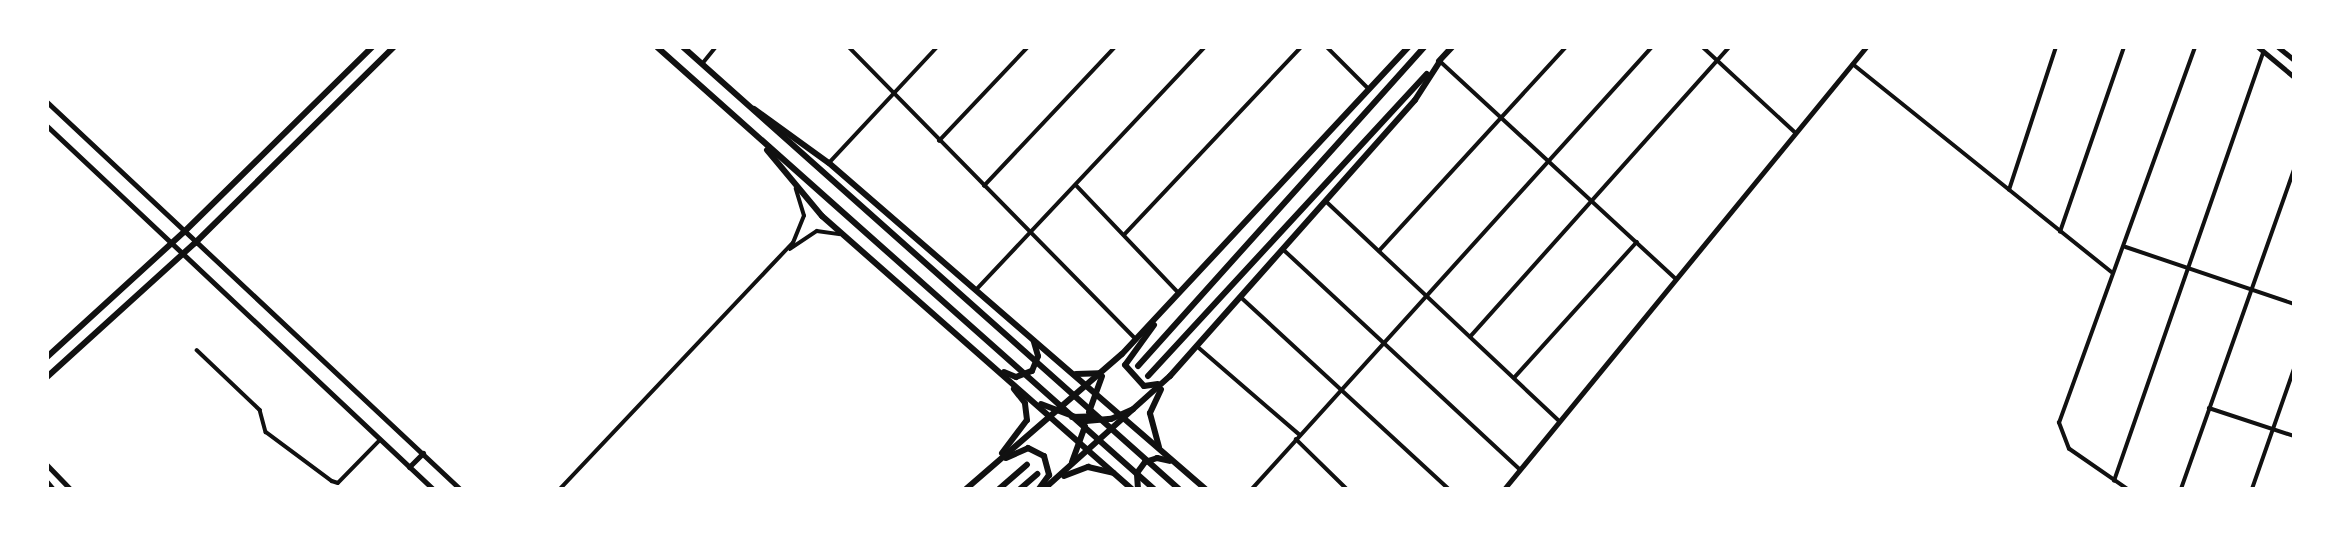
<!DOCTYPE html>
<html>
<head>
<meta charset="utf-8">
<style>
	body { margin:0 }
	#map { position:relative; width:2341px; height:536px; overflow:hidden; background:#fff; font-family:Arial,sans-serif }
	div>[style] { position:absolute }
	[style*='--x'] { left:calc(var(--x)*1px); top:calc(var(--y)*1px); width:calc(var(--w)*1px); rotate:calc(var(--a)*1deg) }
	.minor>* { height:3.5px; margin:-1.75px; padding:0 1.75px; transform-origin:1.75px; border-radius:1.75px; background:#111 }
	.tertiary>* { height:5px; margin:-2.5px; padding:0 2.5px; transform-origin:2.5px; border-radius:2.5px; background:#111 }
	.secondary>* { height:5px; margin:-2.5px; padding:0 2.5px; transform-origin:2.5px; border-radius:2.5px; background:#111 }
	.primary>* { height:6px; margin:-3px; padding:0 3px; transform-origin:3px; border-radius:3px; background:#111 }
	.trunk>* { height:6px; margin:-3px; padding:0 3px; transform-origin:3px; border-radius:3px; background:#111 }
	span { translate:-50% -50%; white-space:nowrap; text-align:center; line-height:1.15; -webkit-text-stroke:7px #fff; paint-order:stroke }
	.frame { position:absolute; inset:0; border:49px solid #fff; pointer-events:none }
</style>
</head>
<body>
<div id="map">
	<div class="minor">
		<i style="--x:849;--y:47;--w:409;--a:45.5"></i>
		<i style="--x:1327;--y:47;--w:59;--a:45"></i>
		<i style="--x:1703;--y:47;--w:127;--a:42.8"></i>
		<i style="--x:1440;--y:61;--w:321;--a:42.7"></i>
		<i style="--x:702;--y:64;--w:22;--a:-51"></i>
		<i style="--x:1853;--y:64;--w:332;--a:38.8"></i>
		<i style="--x:939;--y:141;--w:129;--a:-46.6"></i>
		<i style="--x:829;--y:163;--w:158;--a:-47"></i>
		<i style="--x:1076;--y:185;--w:149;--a:46.4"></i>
		<i style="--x:984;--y:186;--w:191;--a:-46.7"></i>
		<i style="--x:2009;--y:190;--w:151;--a:-71.8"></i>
		<i style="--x:1327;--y:202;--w:319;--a:43.3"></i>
		<i style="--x:2060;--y:232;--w:196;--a:-70.9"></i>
		<i style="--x:1124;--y:235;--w:258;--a:-46.7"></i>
		<i style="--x:2126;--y:247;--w:177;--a:18.7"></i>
		<i style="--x:790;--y:249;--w:32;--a:-34"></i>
		<i style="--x:817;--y:231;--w:22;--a:8"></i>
		<i style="--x:1284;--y:250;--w:322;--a:42.9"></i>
		<i style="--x:1379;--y:251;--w:277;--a:-47.5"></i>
		<i style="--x:976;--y:290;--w:334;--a:-46.7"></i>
		<i style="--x:1242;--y:298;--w:282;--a:42.7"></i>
		<i style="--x:1470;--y:337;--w:389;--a:-48.2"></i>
		<i style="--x:1197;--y:346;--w:136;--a:40.8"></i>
		<i style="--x:197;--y:350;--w:87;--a:43.6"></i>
		<i style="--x:260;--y:410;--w:23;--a:75"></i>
		<i style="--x:266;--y:432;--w:82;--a:36.6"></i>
		<i style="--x:332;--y:481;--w:6;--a:18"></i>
		<i style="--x:338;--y:483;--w:60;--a:-45.7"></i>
		<i style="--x:1514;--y:378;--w:183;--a:-47.9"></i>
		<i style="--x:2209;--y:408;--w:89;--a:18.2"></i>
		<i style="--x:1296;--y:439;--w:71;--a:44.4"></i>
		<i style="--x:2114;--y:481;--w:453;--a:-70.8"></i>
		<i style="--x:560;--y:489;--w:339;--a:-46.6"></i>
		<i style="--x:793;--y:243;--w:29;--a:-68"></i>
		<i style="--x:804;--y:216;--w:28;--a:-107"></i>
		<i style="--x:1252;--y:489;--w:596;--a:-47.86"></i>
		<i style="--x:2127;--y:489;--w:70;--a:-145.4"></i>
		<i style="--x:2069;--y:449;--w:28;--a:-111"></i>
		<i style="--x:2059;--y:423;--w:400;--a:-70.1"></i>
		<i style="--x:2181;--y:489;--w:338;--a:-70.5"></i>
		<i style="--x:2252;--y:489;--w:127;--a:-70.7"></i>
	</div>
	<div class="tertiary">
		<i style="--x:47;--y:465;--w:33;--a:46"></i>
		<i style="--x:47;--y:482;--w:9;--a:49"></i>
		<i style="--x:1504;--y:489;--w:571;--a:-50.68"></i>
	</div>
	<div class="secondary">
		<i style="--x:2258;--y:47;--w:47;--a:39.8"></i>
		<i style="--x:2278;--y:47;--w:21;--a:39"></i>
		<i style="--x:47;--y:102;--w:566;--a:43.14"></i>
		<i style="--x:47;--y:126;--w:530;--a:43.24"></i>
		<i style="--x:409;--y:467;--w:20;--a:-45"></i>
	</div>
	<div class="primary">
		<i style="--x:47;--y:357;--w:185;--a:-42.4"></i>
		<i style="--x:184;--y:232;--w:264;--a:-44.5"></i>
		<i style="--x:47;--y:377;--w:200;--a:-42.2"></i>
		<i style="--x:195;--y:243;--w:279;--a:-44.6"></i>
	</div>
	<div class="trunk">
		<i style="--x:657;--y:47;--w:665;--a:41.65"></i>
		<i style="--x:683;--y:47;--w:664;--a:41.71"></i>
		<i style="--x:1439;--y:61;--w:19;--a:-47"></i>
		<i style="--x:754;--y:109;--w:92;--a:35.8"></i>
		<i style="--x:829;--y:163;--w:498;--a:40.9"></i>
		<i style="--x:767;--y:150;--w:86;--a:50.2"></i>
		<i style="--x:822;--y:216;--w:413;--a:41.4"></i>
		<i style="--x:1154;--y:325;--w:49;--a:125.9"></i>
		<i style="--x:1125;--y:365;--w:28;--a:48"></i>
		<i style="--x:1144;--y:386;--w:14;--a:-8"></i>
		<i style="--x:1138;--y:366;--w:428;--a:-48.1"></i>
		<i style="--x:1004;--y:372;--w:13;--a:23"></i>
		<i style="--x:1016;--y:377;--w:17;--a:-21"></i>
		<i style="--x:1032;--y:371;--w:16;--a:-68"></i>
		<i style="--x:1038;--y:356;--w:15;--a:-106"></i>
		<i style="--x:1076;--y:374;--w:23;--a:-2"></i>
		<i style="--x:1148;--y:376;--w:411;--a:-47.3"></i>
		<i style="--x:1041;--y:404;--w:48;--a:20.7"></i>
		<i style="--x:1086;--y:421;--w:25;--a:-5"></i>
		<i style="--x:1111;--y:419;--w:24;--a:-24"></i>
		<i style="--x:1089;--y:412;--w:38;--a:-70"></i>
		<i style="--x:1072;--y:417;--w:24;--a:-2"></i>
		<i style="--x:1159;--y:447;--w:35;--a:-105"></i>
		<i style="--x:1150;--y:413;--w:26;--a:-65"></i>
		<i style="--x:1002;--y:453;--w:41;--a:-52.9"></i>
		<i style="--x:1027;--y:420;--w:17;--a:-97"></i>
		<i style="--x:1025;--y:403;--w:18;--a:-128"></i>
		<i style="--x:1006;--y:458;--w:24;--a:-24"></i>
		<i style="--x:1028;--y:448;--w:18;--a:27"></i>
		<i style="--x:1044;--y:456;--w:20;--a:75"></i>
		<i style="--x:1049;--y:475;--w:17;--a:126"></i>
		<i style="--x:1072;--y:462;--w:38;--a:-70"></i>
		<i style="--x:1064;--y:476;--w:26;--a:-21"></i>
		<i style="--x:1088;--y:467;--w:26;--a:13"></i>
		<i style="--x:966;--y:489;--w:206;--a:-40.9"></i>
		<i style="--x:1122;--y:354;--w:420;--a:-47"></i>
		<i style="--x:999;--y:489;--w:37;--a:-41"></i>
		<i style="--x:1020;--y:489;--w:23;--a:-41"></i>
		<i style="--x:1044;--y:489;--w:169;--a:-41.9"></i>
		<i style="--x:1170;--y:376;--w:369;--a:-48.4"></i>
		<i style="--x:1415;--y:100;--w:46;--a:-57.3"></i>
		<i style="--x:1138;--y:489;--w:16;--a:-94"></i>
		<i style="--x:1137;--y:473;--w:14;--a:-54"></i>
		<i style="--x:1145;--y:462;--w:13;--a:-18"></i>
		<i style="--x:1157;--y:458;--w:13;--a:13"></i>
	</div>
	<div class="frame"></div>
</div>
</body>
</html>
